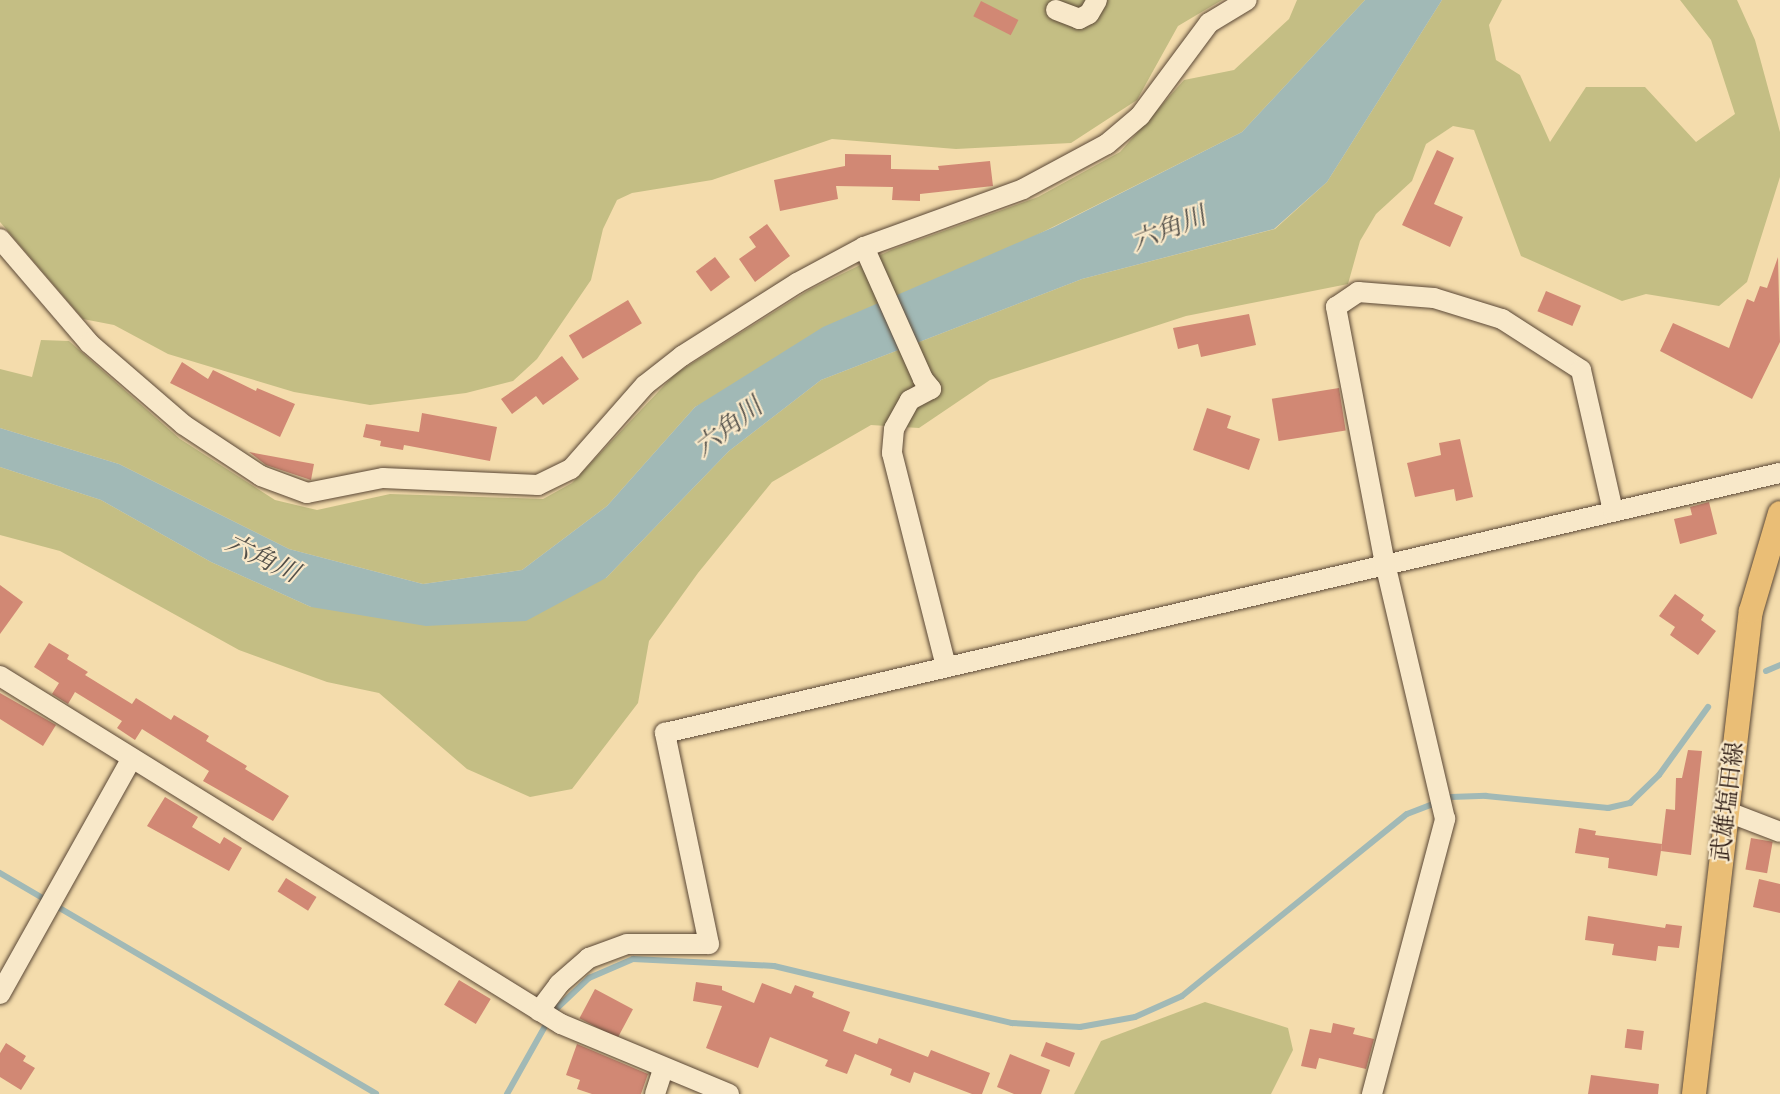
<!DOCTYPE html>
<html>
<head>
<meta charset="utf-8">
<style>
	body { margin:0 }
	#map { position:relative; width:1780px; height:1094px; overflow:hidden; background:#f4dcac; font-family:"Libre Bodoni","Noto Serif JP",serif }
	div>[style] { position:absolute }
	[style*='--x'] { left:calc(var(--x)*1px); top:calc(var(--y)*1px); width:calc(var(--w)*1px); rotate:calc(var(--a)*1deg) }
	.green>* { inset:0; background:#c4be84 }
	.water>* { inset:0; background:#a1b9b6 }
	.stream>* { height:6px; margin:-3px; padding:0 3px; transform-origin:3px; border-radius:3px; background:#a1b9b6 }
	.building>* { inset:0; background:#d18874; transform-origin:0 0 }
	.roads { filter:drop-shadow(0 0 2px #5b4836) drop-shadow(0 0 2px #5b4836) }
	.minor>* { height:20px; margin:-10px; padding:0 10px; transform-origin:10px; border-radius:10px; background:#f8e8c9 }
	.major>* { height:24px; margin:-12px; padding:0 12px; transform-origin:12px; border-radius:12px; background:#eabe76 }
	span { translate:-50% -50%; white-space:nowrap; text-align:center; line-height:1.15; -webkit-text-stroke:4.5px #f8e8c9; paint-order:stroke }
	.street-label { font-size:24px; color:#28160f }
	.water-label { font-size:26px; color:#524f49; font-style:italic }
</style>
</head>
<body>
<div id="map">
	<div class="green">
		<i style="clip-path:polygon(0 0,1222px 0,1178px 26px,1137px 100px,1071px 143px,956px 149px,832px 139px,712px 180px,632px 193px,617px 200px,603px 229px,591px 280px,537px 359px,513px 381px,466px 393px,370px 405px,294px 392px,168px 354px,114px 325px,83px 319px,0 222px)"></i>
		<i style="clip-path:polygon(1297px 0,1365px 0,1242px 132px,695px 407px,607px 506px,522px 570px,423px 584px,289px 549px,119px 464px,0 428px,0 369px,32px 377px,41px 340px,69px 341px,180px 439px,275px 500px,317px 510px,390px 494px,543px 499px,572px 483px,675px 374px,809px 290px,891px 250px,1038px 197px,1120px 152px,1184px 80px,1234px 70px,1289px 19px)"></i>
		<i style="clip-path:polygon(1442px 0,1502px 0,1489px 25px,1496px 60px,1520px 75px,1550px 142px,1586px 87px,1645px 87px,1696px 142px,1735px 114px,1711px 40px,1680px 0,1737px 0,1755px 40px,1780px 132px,1780px 177px,1747px 282px,1719px 306px,1646px 294px,1622px 301px,1521px 256px,1474px 130px,1453px 126px,1426px 144px,1412px 181px,1376px 214px,1360px 241px,1348px 284px,1186px 316px,990px 380px,919px 428px,871px 425px,772px 482px,698px 573px,649px 641px,638px 703px,572px 789px,530px 797px,467px 769px,379px 693px,327px 682px,239px 650px,60px 551px,0 535px,0 467px,101px 500px,211px 562px,311px 607px,606px 578px,729px 451px,821px 380px,1082px 279px,1275px 229px,1327px 182px)"></i>
		<i style="clip-path:polygon(1205px 1002px,1288px 1028px,1293px 1050px,1271px 1094px,1074px 1094px,1101px 1041px)"></i>
	</div>
	<div class="water">
		<i style="clip-path:polygon(1365px 0,1442px 0,1327px 182px,1274px 229px,1082px 279px,821px 380px,729px 451px,606px 578px,526px 621px,426px 626px,311px 607px,211px 562px,101px 500px,0 467px,0 428px,119px 464px,289px 549px,423px 584px,522px 570px,607px 506px,695px 407px,823px 327px,1054px 227px,1242px 132px)"></i>
	</div>
	<div class="stream">
		<i style="--x:1766;--y:671;--w:15;--a:-23"></i>
		<i style="--x:0;--y:873;--w:436;--a:30.4"></i>
		<i style="--x:507;--y:1094;--w:94;--a:-60.7"></i>
		<i style="--x:553;--y:1012;--w:50;--a:-43.4"></i>
		<i style="--x:589;--y:978;--w:48;--a:-23.4"></i>
		<i style="--x:633;--y:959;--w:141;--a:2.8"></i>
		<i style="--x:774;--y:966;--w:245;--a:13.5"></i>
		<i style="--x:1012;--y:1023;--w:68;--a:3.4"></i>
		<i style="--x:1080;--y:1027;--w:56;--a:-10.3"></i>
		<i style="--x:1135;--y:1017;--w:51;--a:-24.1"></i>
		<i style="--x:1182;--y:996;--w:289;--a:-39"></i>
		<i style="--x:1407;--y:814;--w:47;--a:-21.1"></i>
		<i style="--x:1451;--y:797;--w:35;--a:-2"></i>
		<i style="--x:1486;--y:796;--w:123;--a:5.6"></i>
		<i style="--x:1608;--y:808;--w:23;--a:-13"></i>
		<i style="--x:1630;--y:803;--w:40;--a:-44"></i>
		<i style="--x:1659;--y:775;--w:84;--a:-54.2"></i>
	</div>
	<div class="building">
		<i style="left:981px;top:1px;width:42px;height:17px;rotate:27deg"></i>
		<i style="clip-path:polygon(1437px 150px,1454px 158px,1434px 204px,1463px 217px,1450px 247px,1402px 225px)"></i>
		<i style="clip-path:polygon(845px 154px,891px 155px,891px 169px,939px 170px,938px 166px,990px 161px,993px 186px,920px 194px,920px 201px,892px 200px,893px 187px,836px 186px,838px 199px,780px 211px,774px 180px,845px 166px)"></i>
		<i style="clip-path:polygon(767px 224px,790px 256px,755px 282px,739px 259px,756px 247px,749px 237px)"></i>
		<i style="left:715px;top:257px;width:25px;height:24px;rotate:53deg"></i>
		<i style="clip-path:polygon(1778px 257px,1780px 342px,1752px 399px,1660px 351px,1673px 323px,1729px 348px,1747px 299px,1754px 302px,1760px 286px,1767px 288px)"></i>
		<i style="left:1546px;top:291px;width:38px;height:22px;rotate:23deg"></i>
		<i style="left:628px;top:300px;width:27px;height:69px;rotate:59deg"></i>
		<i style="clip-path:polygon(1249px 314px,1256px 345px,1201px 357px,1198px 344px,1178px 349px,1173px 328px)"></i>
		<i style="clip-path:polygon(562px 356px,579px 379px,543px 405px,536px 396px,512px 414px,501px 399px)"></i>
		<i style="clip-path:polygon(182px 362px,208px 379px,213px 370px,256px 391px,257px 388px,295px 404px,280px 437px,170px 383px)"></i>
		<i style="left:1339px;top:388px;width:43px;height:68px;rotate:81deg"></i>
		<i style="clip-path:polygon(1207px 408px,1231px 416px,1227px 428px,1260px 439px,1249px 470px,1193px 450px)"></i>
		<i style="clip-path:polygon(422px 413px,497px 427px,490px 461px,404px 445px,403px 450px,380px 446px,381px 441px,363px 437px,366px 424px,419px 432px)"></i>
		<i style="clip-path:polygon(1460px 439px,1473px 497px,1456px 501px,1454px 489px,1415px 497px,1407px 463px,1441px 455px,1439px 443px)"></i>
		<i style="clip-path:polygon(249px 452px,314px 464px,311px 480px,266px 465px)"></i>
		<i style="clip-path:polygon(1709px 502px,1717px 534px,1680px 544px,1674px 519px,1692px 515px,1690px 507px)"></i>
		<i style="clip-path:polygon(0 585px,23px 602px,0 634px)"></i>
		<i style="clip-path:polygon(1675px 594px,1704px 615px,1701px 620px,1716px 631px,1698px 655px,1670px 635px,1675px 627px,1659px 616px)"></i>
		<i style="clip-path:polygon(49px 643px,69px 655px,67px 659px,88px 672px,85px 675px,132px 704px,136px 698px,171px 720px,174px 715px,209px 736px,206px 741px,247px 766px,245px 769px,289px 796px,273px 821px,203px 781px,209px 771px,142px 729px,135px 740px,117px 728px,122px 721px,75px 692px,68px 704px,52px 694px,59px 683px,34px 667px)"></i>
		<i style="clip-path:polygon(0 693px,56px 725px,43px 746px,0 719px)"></i>
		<i style="clip-path:polygon(1688px 750px,1702px 751px,1691px 855px,1661px 851px,1666px 809px,1675px 810px,1676px 778px,1682px 778px)"></i>
		<i style="clip-path:polygon(165px 797px,198px 817px,192px 827px,220px 844px,224px 837px,242px 848px,229px 871px,147px 826px)"></i>
		<i style="clip-path:polygon(1579px 828px,1596px 831px,1595px 835px,1662px 844px,1657px 876px,1608px 868px,1609px 858px,1575px 853px)"></i>
		<i style="left:1751px;top:838px;width:22px;height:32px;rotate:10deg"></i>
		<i style="left:286px;top:878px;width:36px;height:16px;rotate:32deg"></i>
		<i style="clip-path:polygon(1759px 879px,1780px 884px,1780px 913px,1753px 907px)"></i>
		<i style="clip-path:polygon(1588px 916px,1665px 928px,1666px 924px,1682px 926px,1679px 948px,1658px 946px,1656px 961px,1612px 955px,1614px 944px,1585px 940px)"></i>
		<i style="left:459px;top:980px;width:37px;height:29px;rotate:31deg"></i>
		<i style="clip-path:polygon(696px 982px,722px 986px,722px 990px,754px 1003px,762px 983px,791px 994px,795px 985px,814px 992px,812px 997px,850px 1012px,843px 1031px,877px 1044px,879px 1038px,928px 1057px,931px 1050px,990px 1073px,982px 1094px,972px 1094px,914px 1072px,910px 1083px,890px 1075px,892px 1069px,855px 1054px,847px 1074px,825px 1066px,828px 1060px,770px 1037px,758px 1068px,706px 1048px,722px 1006px,693px 1001px)"></i>
		<i style="left:595px;top:989px;width:43px;height:33px;rotate:28deg"></i>
		<i style="clip-path:polygon(1333px 1023px,1355px 1028px,1353px 1034px,1374px 1039px,1366px 1069px,1319px 1058px,1316px 1069px,1301px 1066px,1310px 1029px,1331px 1033px)"></i>
		<i style="left:1627px;top:1029px;width:17px;height:19px;rotate:7deg"></i>
		<i style="left:1046px;top:1042px;width:31px;height:15px;rotate:21deg"></i>
		<i style="clip-path:polygon(6px 1043px,26px 1056px,23px 1061px,35px 1068px,21px 1090px,0 1077px,0 1053px)"></i>
		<i style="clip-path:polygon(577px 1044px,648px 1074px,641px 1094px,592px 1094px,577px 1089px,580px 1080px,566px 1075px)"></i>
		<i style="clip-path:polygon(1010px 1054px,1050px 1070px,1041px 1094px,1014px 1094px,997px 1087px)"></i>
		<i style="clip-path:polygon(1591px 1075px,1659px 1084px,1658px 1094px,1588px 1094px)"></i>
	</div>
	<div class="roads">
		<div class="minor">
			<i style="--x:1056;--y:10;--w:25;--a:21"></i>
			<i style="--x:1079;--y:19;--w:11;--a:-27"></i>
			<i style="--x:1089;--y:14;--w:16;--a:-60"></i>
			<i style="--x:0;--y:239;--w:137;--a:49.4"></i>
			<i style="--x:89;--y:343;--w:125;--a:40.8"></i>
			<i style="--x:184;--y:425;--w:92;--a:33.5"></i>
			<i style="--x:261;--y:476;--w:49;--a:20.3"></i>
			<i style="--x:307;--y:493;--w:77;--a:-11.2"></i>
			<i style="--x:383;--y:478;--w:155;--a:2.6"></i>
			<i style="--x:538;--y:485;--w:37;--a:-26"></i>
			<i style="--x:571;--y:469;--w:112;--a:-48.6"></i>
			<i style="--x:645;--y:385;--w:47;--a:-38.1"></i>
			<i style="--x:682;--y:356;--w:136;--a:-32.4"></i>
			<i style="--x:797;--y:283;--w:76;--a:-28.2"></i>
			<i style="--x:864;--y:247;--w:169;--a:-20"></i>
			<i style="--x:1023;--y:189;--w:95;--a:-28.2"></i>
			<i style="--x:1107;--y:144;--w:43;--a:-40.3"></i>
			<i style="--x:1140;--y:116;--w:116;--a:-53.4"></i>
			<i style="--x:1209;--y:23;--w:44;--a:-31.2"></i>
			<i style="--x:864;--y:247;--w:145;--a:65.9"></i>
			<i style="--x:923;--y:379;--w:13;--a:51"></i>
			<i style="--x:931;--y:389;--w:24;--a:152"></i>
			<i style="--x:910;--y:400;--w:33;--a:119"></i>
			<i style="--x:894;--y:429;--w:24;--a:95"></i>
			<i style="--x:892;--y:453;--w:220;--a:75.8"></i>
			<i style="--x:0;--y:676;--w:660;--a:31.81"></i>
			<i style="--x:561;--y:1024;--w:182;--a:22.6"></i>
			<i style="--x:1728;--y:812;--w:56;--a:21"></i>
			<i style="--x:0;--y:994;--w:270;--a:-60.8"></i>
			<i style="--x:539;--y:1011;--w:34;--a:-53"></i>
			<i style="--x:559;--y:984;--w:40;--a:-41"></i>
			<i style="--x:589;--y:958;--w:40;--a:-20.2"></i>
			<i style="--x:627;--y:944;--w:82;--a:0"></i>
			<i style="--x:709;--y:944;--w:216;--a:-101.8"></i>
			<i style="--x:665;--y:733;--w:1145;--a:-13.13"></i>
			<i style="--x:655;--y:1094;--w:25;--a:-72"></i>
			<i style="--x:1372;--y:1094;--w:285;--a:-75.1"></i>
			<i style="--x:1445;--y:819;--w:262;--a:-103.2"></i>
			<i style="--x:1385;--y:564;--w:262;--a:-100.8"></i>
			<i style="--x:1336;--y:307;--w:27;--a:-34"></i>
			<i style="--x:1358;--y:292;--w:76;--a:4.5"></i>
			<i style="--x:1434;--y:298;--w:71;--a:17.2"></i>
			<i style="--x:1502;--y:319;--w:94;--a:32.8"></i>
			<i style="--x:1581;--y:370;--w:145;--a:77.2"></i>
		</div>
		<div class="major">
			<i style="--x:1694;--y:1094;--w:486;--a:-83.3"></i>
			<i style="--x:1751;--y:611;--w:102;--a:-73.5"></i>
		</div>
	</div>
	<div class="street-label">
		<span style="left:1729px;top:802px;rotate:-83deg">武雄塩田線</span>
	</div>
	<div class="water-label">
		<span style="left:1169px;top:230px;rotate:-22deg">六角川</span>
		<span style="left:729px;top:428px;rotate:-38deg">六角川</span>
		<span style="left:262px;top:559px;rotate:26deg">六角川</span>
	</div>
</div>
</body>
</html>
